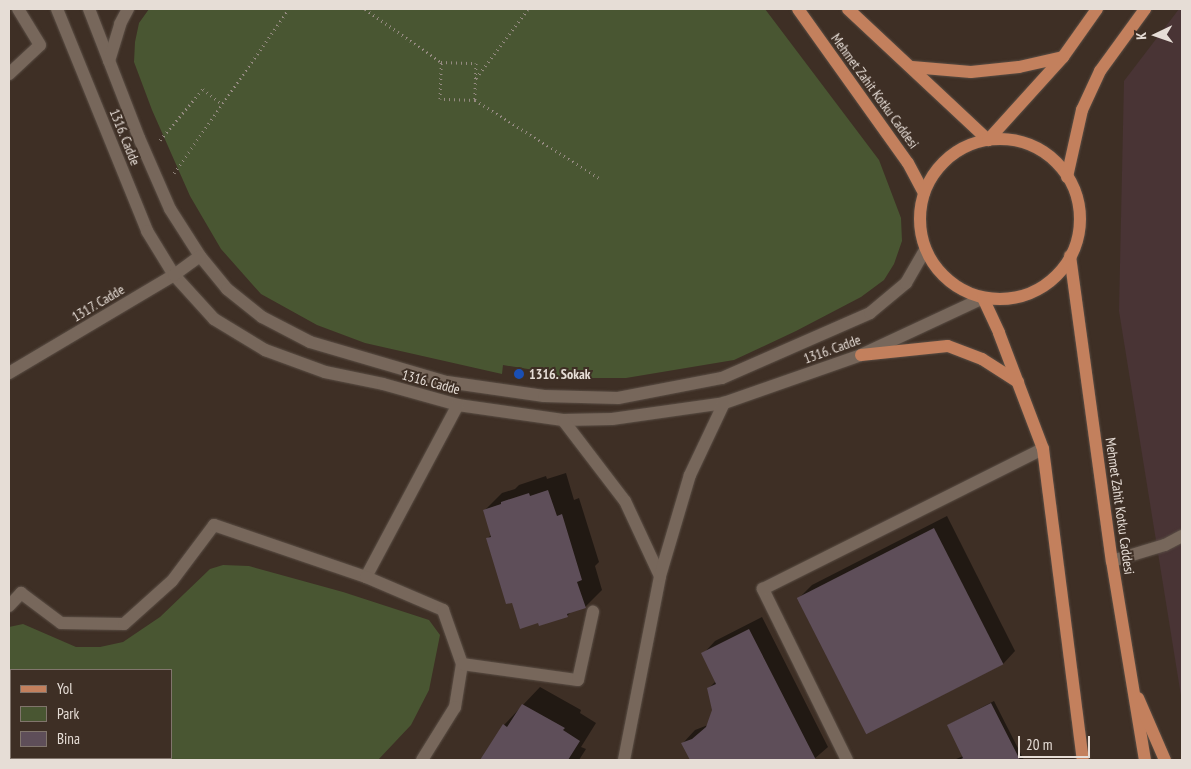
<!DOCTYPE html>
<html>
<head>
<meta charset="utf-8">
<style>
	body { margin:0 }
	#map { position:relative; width:1191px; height:769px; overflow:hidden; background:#3e2f25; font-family:"PT Sans Narrow",sans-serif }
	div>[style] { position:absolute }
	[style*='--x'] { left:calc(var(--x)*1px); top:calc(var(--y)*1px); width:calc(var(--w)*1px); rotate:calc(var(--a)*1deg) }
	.industrial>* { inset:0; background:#493435 }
	.green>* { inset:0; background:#495632 }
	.shadow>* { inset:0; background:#0007 }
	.building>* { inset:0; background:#5e4e59; transform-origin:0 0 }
	.path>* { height:3px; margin-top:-1.5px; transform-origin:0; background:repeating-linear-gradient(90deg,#968b82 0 1px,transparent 0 5px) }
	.roads { filter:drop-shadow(0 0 1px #5a4e45) drop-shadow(0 0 1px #5a4e45) }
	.minor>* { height:12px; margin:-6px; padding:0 6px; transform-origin:6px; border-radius:6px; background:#77675b }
	.major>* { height:12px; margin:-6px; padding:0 6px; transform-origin:6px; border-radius:6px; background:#c3805d }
	.major>.ring { margin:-6px; padding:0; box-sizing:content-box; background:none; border:12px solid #c3805d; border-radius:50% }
	.dots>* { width:14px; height:14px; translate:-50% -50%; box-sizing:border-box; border:2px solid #3e2f25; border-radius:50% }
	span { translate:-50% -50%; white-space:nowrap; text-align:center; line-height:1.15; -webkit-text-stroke:4px #3e2f25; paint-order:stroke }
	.street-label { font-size:14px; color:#e6ddd6 }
	.poi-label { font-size:14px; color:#e6ddd6; font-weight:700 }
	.left { translate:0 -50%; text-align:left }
	.frame { position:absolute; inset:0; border:10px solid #e6ddd6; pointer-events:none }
	.legend { position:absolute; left:10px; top:669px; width:162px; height:90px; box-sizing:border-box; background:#3e2f25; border:1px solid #81756c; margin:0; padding:6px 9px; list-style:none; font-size:15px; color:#e6ddd6 }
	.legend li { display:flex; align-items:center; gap:10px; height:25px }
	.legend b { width:25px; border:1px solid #81756c }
	.north { position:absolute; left:1131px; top:10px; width:50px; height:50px; -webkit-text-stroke:4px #3e2f25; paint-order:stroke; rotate:267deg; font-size:14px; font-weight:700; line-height:20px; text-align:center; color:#e6ddd6 }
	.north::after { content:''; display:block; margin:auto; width:18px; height:22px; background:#e6ddd6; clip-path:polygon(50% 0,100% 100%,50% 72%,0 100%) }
	.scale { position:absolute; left:1018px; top:736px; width:72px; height:22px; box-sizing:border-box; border:2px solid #e6ddd6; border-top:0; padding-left:6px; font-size:15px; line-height:18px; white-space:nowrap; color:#e6ddd6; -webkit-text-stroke:4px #3e2f25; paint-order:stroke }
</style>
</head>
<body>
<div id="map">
	<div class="industrial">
		<i style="clip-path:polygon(1179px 9px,1182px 9px,1182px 702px,1119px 311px,1124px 81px)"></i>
	</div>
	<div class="green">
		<i style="clip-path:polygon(149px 9px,765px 9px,879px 160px,901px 218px,902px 241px,894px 264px,884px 280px,861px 297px,796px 331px,734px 360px,626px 378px,545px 378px,533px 377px,534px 370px,503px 365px,502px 374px,365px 343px,317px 325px,261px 294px,221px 249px,190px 196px,152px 110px,134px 62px,135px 42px,139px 23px)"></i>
		<i style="clip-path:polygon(223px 565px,249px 566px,343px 592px,429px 620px,440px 635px,429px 690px,411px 725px,378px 760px,19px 760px,14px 758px,171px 758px,171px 670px,11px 670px,11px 757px,9px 756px,9px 627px,23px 624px,76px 647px,100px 647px,123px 642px,160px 617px,210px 569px)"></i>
	</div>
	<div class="shadow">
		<i style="clip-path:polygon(566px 473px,574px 500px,579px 498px,599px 562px,595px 566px,602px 590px,585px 607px,572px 611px,567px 616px,487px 539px,492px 534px,484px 511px,502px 493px,515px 489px,519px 485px,546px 476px,547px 479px)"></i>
		<i style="clip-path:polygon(947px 516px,1015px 651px,1003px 664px,867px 733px,799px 598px,812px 585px)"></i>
		<i style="clip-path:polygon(762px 617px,828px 747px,813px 760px,691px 760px,683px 743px,695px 730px,708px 725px,713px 710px,708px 689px,716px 681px,703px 654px,715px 641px)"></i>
		<i style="clip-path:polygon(540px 687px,581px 710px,580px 713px,596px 723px,581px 747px,586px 749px,579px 760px,481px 760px,504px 725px)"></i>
		<i style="clip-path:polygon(994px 701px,1024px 760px,954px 760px,963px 756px,948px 725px)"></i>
	</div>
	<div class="building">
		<i style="clip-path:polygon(548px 490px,557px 516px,562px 514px,582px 580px,577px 582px,586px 608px,567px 614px,568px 617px,539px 626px,538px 623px,520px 629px,512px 603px,506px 604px,486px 538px,491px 537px,483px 510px,501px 504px,501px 502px,529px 493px,530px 496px)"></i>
		<i style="left:934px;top:528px;width:153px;height:154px;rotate:63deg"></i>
		<i style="clip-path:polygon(749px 629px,816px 760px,690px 760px,681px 743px,692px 739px,706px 727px,712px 710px,707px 688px,716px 684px,701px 653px)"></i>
		<i style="clip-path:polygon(991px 703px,1020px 760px,959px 760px,963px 758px,947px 725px)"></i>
		<i style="clip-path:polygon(522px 704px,565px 728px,563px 730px,580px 741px,568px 760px,480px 760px,503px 724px,507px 727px)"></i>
	</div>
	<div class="path">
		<i style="--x:365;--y:9;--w:93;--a:34.9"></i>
		<i style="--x:441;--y:62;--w:35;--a:2"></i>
		<i style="--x:476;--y:63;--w:37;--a:92"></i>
		<i style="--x:475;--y:100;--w:35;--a:-178"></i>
		<i style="--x:440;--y:99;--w:37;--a:-88"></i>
		<i style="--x:476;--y:78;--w:86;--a:-53"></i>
		<i style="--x:475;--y:100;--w:146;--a:32.2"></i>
		<i style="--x:160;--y:140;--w:67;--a:-49.9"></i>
		<i style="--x:203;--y:89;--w:24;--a:38"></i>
		<i style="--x:174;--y:173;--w:200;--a:-55"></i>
	</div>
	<div class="roads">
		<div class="minor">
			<i style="--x:57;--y:9;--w:240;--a:67.9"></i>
			<i style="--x:147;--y:231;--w:52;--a:58.5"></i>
			<i style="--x:174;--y:275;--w:59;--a:47.7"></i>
			<i style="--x:214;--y:319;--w:60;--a:31.3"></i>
			<i style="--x:265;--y:350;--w:64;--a:20.1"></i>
			<i style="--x:325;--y:372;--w:59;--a:11.7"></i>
			<i style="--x:383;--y:384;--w:78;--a:15.6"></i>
			<i style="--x:458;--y:405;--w:106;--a:8.1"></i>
			<i style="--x:563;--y:420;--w:49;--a:-1.2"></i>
			<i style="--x:612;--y:419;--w:113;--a:-8.1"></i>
			<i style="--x:724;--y:403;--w:145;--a:-19.3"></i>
			<i style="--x:861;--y:355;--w:135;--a:-25"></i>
			<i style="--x:89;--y:9;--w:138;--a:68.8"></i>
			<i style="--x:139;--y:138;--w:77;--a:66.4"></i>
			<i style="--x:170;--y:209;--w:56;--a:57.4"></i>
			<i style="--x:200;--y:256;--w:43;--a:50.7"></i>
			<i style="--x:227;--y:289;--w:45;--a:38.7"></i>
			<i style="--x:262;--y:317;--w:54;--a:27.5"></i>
			<i style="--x:310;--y:342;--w:143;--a:16.3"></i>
			<i style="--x:447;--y:382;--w:98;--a:8.2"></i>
			<i style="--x:544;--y:396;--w:74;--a:1.5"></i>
			<i style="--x:618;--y:398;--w:106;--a:-10.9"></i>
			<i style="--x:722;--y:378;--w:162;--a:-23.7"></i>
			<i style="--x:870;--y:313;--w:47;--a:-39.8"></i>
			<i style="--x:906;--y:283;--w:39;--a:-60"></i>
			<i style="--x:109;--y:61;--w:39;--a:-73"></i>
			<i style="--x:120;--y:24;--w:17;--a:-62"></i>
			<i style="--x:9;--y:74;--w:42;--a:-43.1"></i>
			<i style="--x:40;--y:45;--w:42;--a:-121.4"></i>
			<i style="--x:9;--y:373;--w:192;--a:-30.7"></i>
			<i style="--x:174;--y:275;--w:32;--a:-36"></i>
			<i style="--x:563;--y:420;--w:102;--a:52.6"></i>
			<i style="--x:625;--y:501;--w:83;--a:65"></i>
			<i style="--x:1112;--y:561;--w:55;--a:-16.8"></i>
			<i style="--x:1165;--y:545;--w:19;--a:-28"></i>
			<i style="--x:366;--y:577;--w:195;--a:-61.9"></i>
			<i style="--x:9;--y:606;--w:18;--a:-47"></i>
			<i style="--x:21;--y:593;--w:50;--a:36.9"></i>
			<i style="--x:61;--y:623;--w:63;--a:0.9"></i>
			<i style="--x:124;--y:624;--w:64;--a:-41.9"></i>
			<i style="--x:172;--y:581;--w:70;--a:-53.1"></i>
			<i style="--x:214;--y:525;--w:161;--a:18.9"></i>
			<i style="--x:366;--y:577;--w:84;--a:23.2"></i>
			<i style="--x:443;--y:610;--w:57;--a:70.6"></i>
			<i style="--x:462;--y:664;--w:44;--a:99.2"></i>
			<i style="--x:455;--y:707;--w:62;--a:121.9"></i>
			<i style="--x:462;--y:664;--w:117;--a:7.9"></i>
			<i style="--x:578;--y:680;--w:70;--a:-77.6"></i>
			<i style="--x:624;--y:760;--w:187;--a:-78.9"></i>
			<i style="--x:660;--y:576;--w:105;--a:-73.5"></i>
			<i style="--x:690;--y:475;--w:80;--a:-64.7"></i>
			<i style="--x:847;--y:760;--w:191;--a:-116.2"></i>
			<i style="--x:763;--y:589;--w:313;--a:-26.6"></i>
		</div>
		<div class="major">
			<i style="--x:798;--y:9;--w:189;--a:54.5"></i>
			<i style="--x:908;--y:163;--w:34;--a:62"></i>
			<i style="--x:848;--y:9;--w:192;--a:43.1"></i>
			<i style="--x:912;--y:67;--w:59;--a:4.8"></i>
			<i style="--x:971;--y:72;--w:48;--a:-5.9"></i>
			<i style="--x:1019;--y:67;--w:45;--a:-12.8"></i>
			<i class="ring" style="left:920px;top:139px;width:148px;height:148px"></i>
			<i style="--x:988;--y:140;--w:112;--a:-47.9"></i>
			<i style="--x:1063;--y:57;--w:59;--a:-54.7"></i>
			<i style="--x:1067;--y:177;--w:69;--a:-77.4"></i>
			<i style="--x:1082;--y:110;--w:43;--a:-65.2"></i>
			<i style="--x:1100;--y:71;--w:77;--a:-54"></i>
			<i style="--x:1070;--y:256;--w:308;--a:82.2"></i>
			<i style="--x:1112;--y:561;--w:202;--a:80.6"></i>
			<i style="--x:983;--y:298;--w:38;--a:65"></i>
			<i style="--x:999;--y:333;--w:124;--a:69.2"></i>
			<i style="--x:1043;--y:449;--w:314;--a:82.7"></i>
			<i style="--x:861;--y:355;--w:87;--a:-5.9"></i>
			<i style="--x:948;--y:346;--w:36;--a:21"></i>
			<i style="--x:982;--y:359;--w:43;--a:32.6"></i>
			<i style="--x:1138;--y:698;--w:68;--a:66.5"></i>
		</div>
	</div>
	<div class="dots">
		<i style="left:519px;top:374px;background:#1a4fb4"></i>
	</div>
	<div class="street-label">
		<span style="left:875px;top:91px;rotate:54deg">Mehmet Zahit Kotku Caddesi</span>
		<span style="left:125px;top:137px;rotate:68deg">1316. Cadde</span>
		<span style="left:98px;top:303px;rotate:-31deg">1317. Cadde</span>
		<span style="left:832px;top:349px;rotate:-20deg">1316. Cadde</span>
		<span style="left:431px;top:382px;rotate:15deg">1316. Cadde</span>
		<span style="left:1120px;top:506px;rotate:82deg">Mehmet Zahit Kotku Caddesi</span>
	</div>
	<div class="poi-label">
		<span class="left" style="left:529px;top:374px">1316. Sokak</span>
	</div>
	<div class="frame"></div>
	<ul class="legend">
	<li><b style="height:6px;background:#c3805d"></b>Yol</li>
	<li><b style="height:14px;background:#495632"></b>Park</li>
	<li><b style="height:14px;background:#5e4e59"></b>Bina</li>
	</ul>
	<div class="north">K</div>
	<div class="scale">20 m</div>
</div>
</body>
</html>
